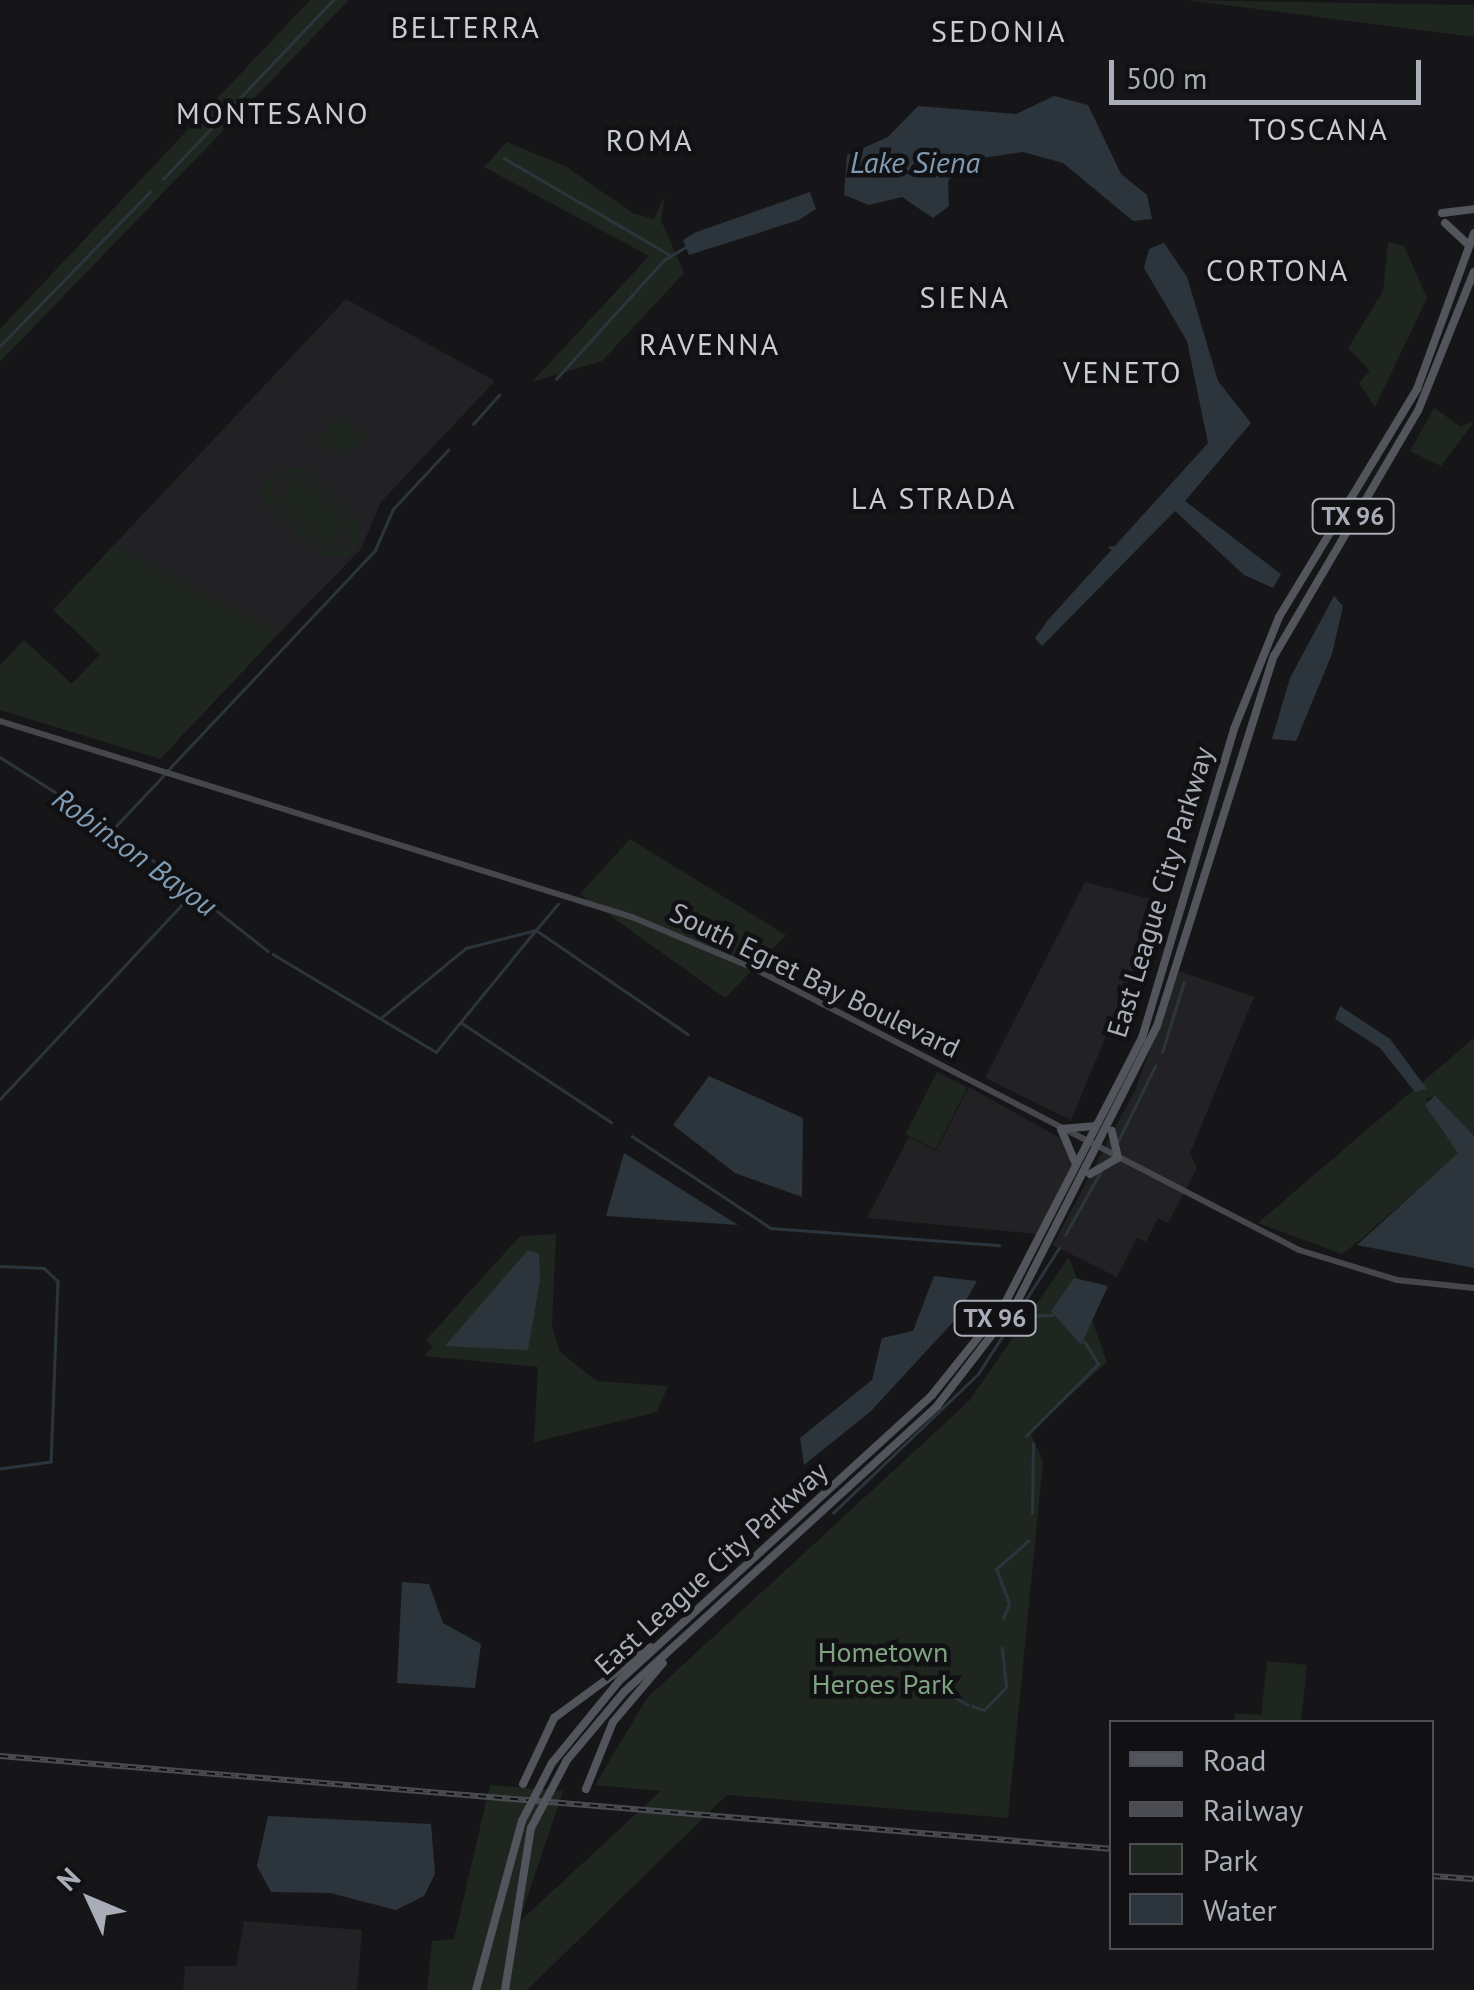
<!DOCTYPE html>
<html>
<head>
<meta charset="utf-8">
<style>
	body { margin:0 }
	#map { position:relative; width:1474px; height:1990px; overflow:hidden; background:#161618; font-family:"PT Sans",sans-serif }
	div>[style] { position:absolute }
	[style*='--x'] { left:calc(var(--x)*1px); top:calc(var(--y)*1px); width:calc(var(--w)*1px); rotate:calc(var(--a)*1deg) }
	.built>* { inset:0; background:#222225 }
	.green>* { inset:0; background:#1e261f; transform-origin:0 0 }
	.water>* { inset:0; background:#2c353c }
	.stream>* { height:2.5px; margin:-1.25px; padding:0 1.25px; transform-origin:1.25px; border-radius:1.25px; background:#2c353c }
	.secondary>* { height:6px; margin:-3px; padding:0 3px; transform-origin:3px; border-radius:3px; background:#45474d }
	.primary>* { height:8px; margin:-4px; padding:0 4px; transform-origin:4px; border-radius:4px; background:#53555c }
	.rail>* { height:6px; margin-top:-3px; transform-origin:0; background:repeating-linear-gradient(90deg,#111113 0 8px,#4a4c52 0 16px); box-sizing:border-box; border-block:2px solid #4a4c52 }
	.primary-bridge>* { height:8px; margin:-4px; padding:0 4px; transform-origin:4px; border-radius:4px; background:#53555c }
	span { translate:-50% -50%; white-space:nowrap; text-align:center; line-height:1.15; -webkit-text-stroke:9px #111113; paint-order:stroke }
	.shield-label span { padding:2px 8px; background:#111113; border:2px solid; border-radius:8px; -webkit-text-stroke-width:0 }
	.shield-label { font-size:25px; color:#a8adb8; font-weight:700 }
	.street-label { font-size:28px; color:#a8adb8 }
	.park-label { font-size:28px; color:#7fa381 }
	.neighbourhood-label { font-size:30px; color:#c9ccd4; letter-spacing:2.5px }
	.water-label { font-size:30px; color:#7f9bb3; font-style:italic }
	.legend { position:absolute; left:1109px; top:1720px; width:325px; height:230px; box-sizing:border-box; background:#111113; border:2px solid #4d4f55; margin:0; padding:12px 18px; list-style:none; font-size:30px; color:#a8adb8 }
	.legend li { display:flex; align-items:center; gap:20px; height:50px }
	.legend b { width:50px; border:2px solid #4d4f55 }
	.north { position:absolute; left:40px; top:1850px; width:100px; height:100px; -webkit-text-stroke:8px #111113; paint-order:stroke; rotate:314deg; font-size:28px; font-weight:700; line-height:40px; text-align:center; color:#a8adb8 }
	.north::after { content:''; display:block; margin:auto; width:35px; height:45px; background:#a8adb8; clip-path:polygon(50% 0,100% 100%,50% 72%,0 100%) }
	.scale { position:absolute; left:1109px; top:60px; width:312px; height:45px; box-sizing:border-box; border:5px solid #a8adb8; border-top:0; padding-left:12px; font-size:30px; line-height:35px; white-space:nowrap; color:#a8adb8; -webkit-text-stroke:8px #111113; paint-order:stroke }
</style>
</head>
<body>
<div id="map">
	<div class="built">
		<i style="clip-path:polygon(346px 299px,495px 381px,381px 502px,361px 549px,280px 632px,114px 545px)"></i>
		<i style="clip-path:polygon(1085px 882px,1162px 902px,1071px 1120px,985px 1078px)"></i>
		<i style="clip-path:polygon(1179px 971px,1254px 997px,1190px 1153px,1197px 1168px,1168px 1223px,1158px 1218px,1146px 1242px,1137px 1238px,1117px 1277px,1053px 1245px,1136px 1088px)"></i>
		<i style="clip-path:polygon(969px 1087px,1069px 1143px,1073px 1163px,1038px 1234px,867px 1218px,909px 1137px,936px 1151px)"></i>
		<i style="clip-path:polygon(244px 1921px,362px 1930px,357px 1990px,183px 1990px,185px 1966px,236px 1966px)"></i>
	</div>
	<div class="green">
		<i style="clip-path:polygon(310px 0,349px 0,0 362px,0 329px)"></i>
		<i style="clip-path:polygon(1186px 0,1474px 5px,1474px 37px)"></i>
		<i style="clip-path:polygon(507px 142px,565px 166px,633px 213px,654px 219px,665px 195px,661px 220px,684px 273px,602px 361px,532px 382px,649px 256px,484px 167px)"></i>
		<i style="clip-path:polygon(1388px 242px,1404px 246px,1427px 298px,1375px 407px,1359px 383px,1370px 371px,1348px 348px,1383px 291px)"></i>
		<i style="clip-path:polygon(1434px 408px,1460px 426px,1474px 422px,1441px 466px,1410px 451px)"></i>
		<i style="clip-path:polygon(342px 417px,367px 436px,361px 445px,337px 453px,313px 442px)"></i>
		<i style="clip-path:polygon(evenodd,301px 468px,358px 523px,360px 540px,347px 557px,322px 555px,258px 496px,275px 470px,301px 468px,282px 473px,301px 475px,350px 521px,348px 550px,326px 551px,275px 504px,271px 485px,282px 473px)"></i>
		<i style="left:299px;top:477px;width:69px;height:32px;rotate:44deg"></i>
		<i style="clip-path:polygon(114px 545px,280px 632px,160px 759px,0 710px,0 665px,24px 640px,72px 684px,100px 654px,53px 610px)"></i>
		<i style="clip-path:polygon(630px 839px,786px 935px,725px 998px,580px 894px)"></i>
		<i style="clip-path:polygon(1474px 1038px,1474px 1136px,1435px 1095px,1426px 1099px,1459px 1153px,1360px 1240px,1342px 1254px,1258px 1223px)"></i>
		<i style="left:937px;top:1072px;width:34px;height:70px;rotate:27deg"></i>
		<i style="clip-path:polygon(556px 1234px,552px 1326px,560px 1352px,597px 1381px,668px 1386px,657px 1412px,534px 1442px,538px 1367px,424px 1356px,433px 1347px,426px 1340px,520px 1236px)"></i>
		<i style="clip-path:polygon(1069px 1257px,1107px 1362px,1030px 1432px,1043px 1461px,1008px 1818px,727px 1795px,527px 1990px,427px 1990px,432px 1941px,454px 1939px,490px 1785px,563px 1791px,519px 1922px,661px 1791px,595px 1785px,647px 1698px,969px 1401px)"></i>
		<i style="clip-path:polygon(1267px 1661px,1307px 1665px,1301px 1722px,1234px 1722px,1235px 1713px,1261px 1715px)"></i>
	</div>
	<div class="water">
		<i style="clip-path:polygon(1054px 96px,1088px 105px,1121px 174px,1147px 195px,1152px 219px,1133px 221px,1063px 163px,1023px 152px,960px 161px,948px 182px,949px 206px,933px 218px,902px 197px,869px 205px,844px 195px,847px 155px,888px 137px,918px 106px,1016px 114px)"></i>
		<i style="clip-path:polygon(810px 192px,816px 209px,799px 220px,689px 255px,683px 240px,694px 233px)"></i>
		<i style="clip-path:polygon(1164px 243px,1187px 277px,1218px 381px,1251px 423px,1185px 501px,1281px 574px,1273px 588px,1244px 575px,1175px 511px,1042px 646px,1035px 638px,1048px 620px,1208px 443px,1187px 341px,1144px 268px,1149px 249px)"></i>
		<i style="clip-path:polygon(1334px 596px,1343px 606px,1332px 654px,1296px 741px,1272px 739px,1290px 678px)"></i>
		<i style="clip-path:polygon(1340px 1006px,1390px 1039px,1427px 1089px,1415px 1092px,1380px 1048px,1335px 1019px)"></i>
		<i style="clip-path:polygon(709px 1076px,803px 1118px,802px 1197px,735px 1173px,673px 1125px)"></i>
		<i style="clip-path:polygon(1435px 1095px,1474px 1136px,1474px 1268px,1357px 1245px,1458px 1153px,1425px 1105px)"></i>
		<i style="clip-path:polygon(624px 1153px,738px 1225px,606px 1216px)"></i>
		<i style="clip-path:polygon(528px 1250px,539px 1254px,540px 1280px,528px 1350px,445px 1346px)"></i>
		<i style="clip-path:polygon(934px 1276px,977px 1281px,954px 1321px,871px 1411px,804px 1465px,800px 1438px,872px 1380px,882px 1338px,913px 1331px)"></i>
		<i style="clip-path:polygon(1074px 1278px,1108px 1286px,1081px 1345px,1051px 1311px)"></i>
		<i style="clip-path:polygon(402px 1582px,429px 1584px,443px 1623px,481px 1644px,475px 1688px,397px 1683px)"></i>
		<i style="clip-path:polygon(268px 1816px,431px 1824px,435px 1874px,424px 1896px,396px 1910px,330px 1893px,271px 1892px,257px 1866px)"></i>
	</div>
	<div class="stream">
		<i style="--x:504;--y:158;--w:192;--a:30.3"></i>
		<i style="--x:163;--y:179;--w:247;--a:-46.5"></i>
		<i style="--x:0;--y:346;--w:215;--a:-45.8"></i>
		<i style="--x:556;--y:379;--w:161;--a:-47.8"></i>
		<i style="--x:664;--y:260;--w:26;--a:-31"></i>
		<i style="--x:473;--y:424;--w:39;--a:-48"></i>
		<i style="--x:1110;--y:547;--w:6;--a:9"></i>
		<i style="--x:0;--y:757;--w:134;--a:32.5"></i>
		<i style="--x:113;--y:829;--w:197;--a:38.2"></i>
		<i style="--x:168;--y:770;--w:302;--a:-46.7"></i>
		<i style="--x:375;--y:550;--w:45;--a:-66.3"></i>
		<i style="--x:393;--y:509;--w:81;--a:-47"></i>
		<i style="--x:113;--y:829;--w:73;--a:-46.7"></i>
		<i style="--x:273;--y:954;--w:190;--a:31"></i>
		<i style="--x:436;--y:1052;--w:158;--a:-50.7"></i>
		<i style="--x:536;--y:930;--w:184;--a:34.4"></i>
		<i style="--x:382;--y:1017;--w:109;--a:-39.4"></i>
		<i style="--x:466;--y:948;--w:72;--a:-14.4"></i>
		<i style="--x:536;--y:930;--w:34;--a:-50"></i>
		<i style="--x:462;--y:1023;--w:179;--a:33.6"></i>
		<i style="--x:1162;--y:1052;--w:73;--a:-72.6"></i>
		<i style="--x:0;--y:1099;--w:278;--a:-46.9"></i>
		<i style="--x:632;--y:1136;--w:167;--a:33.5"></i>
		<i style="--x:771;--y:1228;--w:229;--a:4.3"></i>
		<i style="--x:1117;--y:1143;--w:86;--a:-63.7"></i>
		<i style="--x:1065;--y:1235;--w:73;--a:-60.6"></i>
		<i style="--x:0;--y:1266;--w:44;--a:2.6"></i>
		<i style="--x:44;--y:1268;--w:19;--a:43"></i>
		<i style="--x:58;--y:1281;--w:181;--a:92.2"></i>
		<i style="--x:51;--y:1462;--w:51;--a:172.2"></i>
		<i style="--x:1022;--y:1316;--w:30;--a:-2"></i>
		<i style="--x:1026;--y:1436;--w:102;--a:-45"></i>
		<i style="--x:1098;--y:1364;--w:26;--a:-122"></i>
		<i style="--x:833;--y:1513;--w:201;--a:-43.8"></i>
		<i style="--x:978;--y:1374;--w:150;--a:-57.3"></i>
		<i style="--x:1032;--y:1513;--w:69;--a:-89.2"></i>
		<i style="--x:1003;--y:1619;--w:17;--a:-69"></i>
		<i style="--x:1009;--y:1603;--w:36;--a:-111"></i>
		<i style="--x:996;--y:1569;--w:43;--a:-41.2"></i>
		<i style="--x:929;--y:1682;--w:45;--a:30.5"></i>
		<i style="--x:972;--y:1706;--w:13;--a:18"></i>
		<i style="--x:984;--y:1710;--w:32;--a:-46"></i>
		<i style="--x:1006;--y:1687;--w:39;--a:-96"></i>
	</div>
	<div class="secondary">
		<i style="--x:0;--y:721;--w:662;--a:17.23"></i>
		<i style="--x:632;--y:917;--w:129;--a:22.8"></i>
		<i style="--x:751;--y:967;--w:617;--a:27.31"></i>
		<i style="--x:1299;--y:1250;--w:102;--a:17"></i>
		<i style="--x:1397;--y:1280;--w:77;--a:5.9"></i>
	</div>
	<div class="primary">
		<i style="--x:1442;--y:213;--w:32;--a:-7"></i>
		<i style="--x:1445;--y:223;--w:33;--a:43"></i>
		<i style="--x:1061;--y:1129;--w:33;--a:-5"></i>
		<i style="--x:1061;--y:1129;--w:38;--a:67"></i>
		<i style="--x:1090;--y:1174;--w:32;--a:-30"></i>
		<i style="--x:1118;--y:1158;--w:28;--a:-103"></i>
		<i style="--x:567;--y:1760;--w:89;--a:-50"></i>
		<i style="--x:624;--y:1692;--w:424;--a:-42.4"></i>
		<i style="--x:937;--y:1406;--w:131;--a:-52.4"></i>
		<i style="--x:1017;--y:1302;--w:309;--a:-63.1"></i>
		<i style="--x:1157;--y:1026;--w:388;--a:-72.5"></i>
		<i style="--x:1274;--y:656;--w:284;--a:-59.6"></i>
		<i style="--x:1418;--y:411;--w:150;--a:-68.1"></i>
		<i style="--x:552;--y:1763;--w:106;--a:-50.7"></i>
		<i style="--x:619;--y:1681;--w:424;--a:-42.4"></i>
		<i style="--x:932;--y:1395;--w:115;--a:-51.3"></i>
		<i style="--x:1004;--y:1305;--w:301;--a:-62.7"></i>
		<i style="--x:1142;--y:1038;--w:322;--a:-73.4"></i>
		<i style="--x:1234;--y:729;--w:121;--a:-68.1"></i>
		<i style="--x:1279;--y:617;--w:267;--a:-58.8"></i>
		<i style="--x:1417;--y:389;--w:166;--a:-69.9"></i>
		<i style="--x:523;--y:1784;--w:73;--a:-64.8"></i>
		<i style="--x:554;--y:1718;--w:120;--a:-36.2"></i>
		<i style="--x:586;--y:1789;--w:72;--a:-68.1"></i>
		<i style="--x:613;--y:1722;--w:77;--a:-49.7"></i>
		<i style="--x:476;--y:1990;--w:175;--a:-74.8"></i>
		<i style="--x:505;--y:1990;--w:164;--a:-80.9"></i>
	</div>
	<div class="rail">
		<i style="--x:0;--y:1756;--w:1116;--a:4.78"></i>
		<i style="--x:1432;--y:1876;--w:42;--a:4.1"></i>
	</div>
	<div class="primary-bridge">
		<i style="--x:522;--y:1821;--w:65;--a:-62.7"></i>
		<i style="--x:531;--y:1828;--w:77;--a:-62.1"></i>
	</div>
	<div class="shield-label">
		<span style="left:1353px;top:516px">TX 96</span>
		<span style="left:995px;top:1318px">TX 96</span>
	</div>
	<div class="street-label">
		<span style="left:1160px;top:892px;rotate:-73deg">East League City Parkway</span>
		<span style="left:815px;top:980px;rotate:26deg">South Egret Bay Boulevard</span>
		<span style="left:711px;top:1568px;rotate:-42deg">East League City Parkway</span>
	</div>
	<div class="park-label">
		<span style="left:883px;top:1668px">Hometown<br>Heroes Park</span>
	</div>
	<div class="neighbourhood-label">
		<span style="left:466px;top:27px">BELTERRA</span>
		<span style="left:999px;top:31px">SEDONIA</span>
		<span style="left:273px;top:113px">MONTESANO</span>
		<span style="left:1319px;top:129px">TOSCANA</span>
		<span style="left:650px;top:140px">ROMA</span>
		<span style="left:1278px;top:270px">CORTONA</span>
		<span style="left:965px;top:297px">SIENA</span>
		<span style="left:710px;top:344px">RAVENNA</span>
		<span style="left:1123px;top:372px">VENETO</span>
		<span style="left:934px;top:498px">LA STRADA</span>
	</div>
	<div class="water-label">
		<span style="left:915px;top:162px">Lake Siena</span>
		<span style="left:135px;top:852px;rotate:36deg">Robinson Bayou</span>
	</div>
	<ul class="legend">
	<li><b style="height:12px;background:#53555c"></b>Road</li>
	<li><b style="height:12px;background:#4a4c52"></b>Railway</li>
	<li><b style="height:28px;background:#1e261f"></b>Park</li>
	<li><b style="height:28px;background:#2c353c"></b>Water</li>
	</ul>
	<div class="north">N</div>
	<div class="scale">500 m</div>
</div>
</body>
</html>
